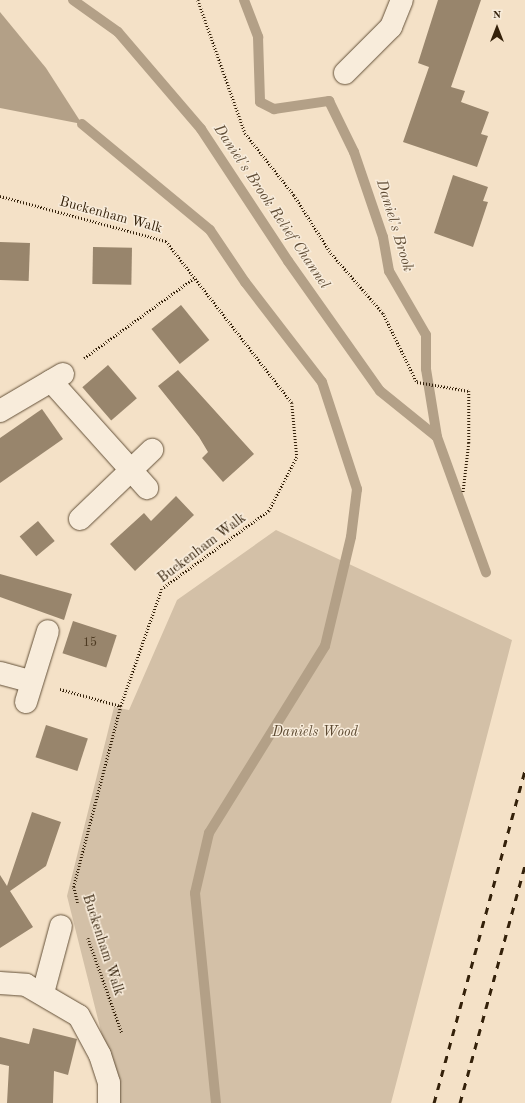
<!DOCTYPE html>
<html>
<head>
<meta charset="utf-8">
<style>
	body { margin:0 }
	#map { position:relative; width:525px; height:1103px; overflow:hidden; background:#f4e1c7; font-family:"Old Standard TT",serif }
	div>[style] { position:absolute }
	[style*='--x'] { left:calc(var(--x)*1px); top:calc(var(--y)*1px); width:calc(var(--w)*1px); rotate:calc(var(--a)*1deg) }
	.green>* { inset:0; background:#d3c0a7 }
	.water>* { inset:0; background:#b3a087 }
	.stream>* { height:10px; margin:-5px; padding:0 5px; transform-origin:5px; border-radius:5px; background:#b3a087 }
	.building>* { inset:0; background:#98856c; transform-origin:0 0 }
	.path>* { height:2.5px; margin-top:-1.25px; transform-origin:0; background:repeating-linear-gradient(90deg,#34210a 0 1px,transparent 0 3px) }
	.roads { filter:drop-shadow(0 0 1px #645139) drop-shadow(0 0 1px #645139) }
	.minor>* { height:22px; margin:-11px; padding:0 11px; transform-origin:11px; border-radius:11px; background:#f8ecdb }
	.rail>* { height:3px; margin-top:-1.5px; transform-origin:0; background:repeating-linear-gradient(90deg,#34210a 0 7px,transparent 0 14px) }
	span { translate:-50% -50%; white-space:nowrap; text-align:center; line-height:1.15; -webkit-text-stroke:3px #f8ecdb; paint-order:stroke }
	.number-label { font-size:12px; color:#4d3a22 }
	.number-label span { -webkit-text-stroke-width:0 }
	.street-label { font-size:14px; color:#34210a }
	.park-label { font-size:14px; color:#5c4931; font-style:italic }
	.water-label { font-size:15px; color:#604d36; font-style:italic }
	.north { position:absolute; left:477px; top:8px; width:40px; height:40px; -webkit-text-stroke:3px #f8ecdb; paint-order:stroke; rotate:0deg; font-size:11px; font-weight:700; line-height:16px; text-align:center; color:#34210a }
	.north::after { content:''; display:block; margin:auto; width:14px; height:18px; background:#34210a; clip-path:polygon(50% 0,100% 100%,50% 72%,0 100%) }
</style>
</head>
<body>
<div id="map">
	<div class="green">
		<i style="clip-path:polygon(276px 530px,512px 640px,391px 1103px,119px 1103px,67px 896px,114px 707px,129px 710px,177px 600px)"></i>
	</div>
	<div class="water">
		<i style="clip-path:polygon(0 12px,46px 68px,82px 124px,0 108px)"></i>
	</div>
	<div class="stream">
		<i style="--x:73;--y:0;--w:55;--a:35.4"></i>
		<i style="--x:118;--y:32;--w:128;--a:49.4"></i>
		<i style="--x:201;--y:129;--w:158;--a:56.6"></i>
		<i style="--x:288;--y:261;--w:159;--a:54.7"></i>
		<i style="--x:380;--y:391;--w:73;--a:38.9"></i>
		<i style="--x:244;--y:0;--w:40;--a:69"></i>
		<i style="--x:258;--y:37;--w:65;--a:88.2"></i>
		<i style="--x:260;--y:102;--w:16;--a:27"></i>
		<i style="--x:274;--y:109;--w:56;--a:-8.3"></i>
		<i style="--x:329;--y:101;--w:57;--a:63.9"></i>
		<i style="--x:354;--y:152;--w:90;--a:71.2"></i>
		<i style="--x:383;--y:237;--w:35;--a:80"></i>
		<i style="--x:389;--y:271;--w:74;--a:60"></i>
		<i style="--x:426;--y:335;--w:34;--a:90"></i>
		<i style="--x:426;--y:369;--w:69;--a:80.8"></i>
		<i style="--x:437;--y:437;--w:144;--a:70.1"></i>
		<i style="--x:82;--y:124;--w:166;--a:39.6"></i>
		<i style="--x:210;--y:230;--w:63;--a:56.1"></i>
		<i style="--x:245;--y:282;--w:126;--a:52.4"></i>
		<i style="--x:322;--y:382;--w:113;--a:71.9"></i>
		<i style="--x:357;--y:489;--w:48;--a:97.1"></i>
		<i style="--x:351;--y:537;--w:112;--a:103.4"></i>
		<i style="--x:325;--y:646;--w:220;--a:121.8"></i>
		<i style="--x:209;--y:833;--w:62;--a:103.1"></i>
		<i style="--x:195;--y:893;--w:211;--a:84.3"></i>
	</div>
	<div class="building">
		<i style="clip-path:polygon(438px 0,481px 0,451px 87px,465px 91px,461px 102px,489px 112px,481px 134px,488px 136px,477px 167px,403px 142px,429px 67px,418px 63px)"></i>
		<i style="clip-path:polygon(453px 175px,488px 187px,483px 201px,488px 202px,473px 247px,434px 233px)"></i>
		<i style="left:0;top:242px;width:30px;height:38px;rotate:2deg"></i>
		<i style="left:93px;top:247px;width:39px;height:37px;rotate:1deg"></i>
		<i style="left:181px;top:305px;width:45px;height:38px;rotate:51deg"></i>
		<i style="left:108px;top:365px;width:44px;height:34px;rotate:49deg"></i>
		<i style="clip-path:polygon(178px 370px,254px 454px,223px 482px,202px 458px,208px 452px,199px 437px,158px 386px)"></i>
		<i style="clip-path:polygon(42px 409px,63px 439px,0 483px,0 438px)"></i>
		<i style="clip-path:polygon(176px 496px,194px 515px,135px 571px,110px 544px,144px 513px,151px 521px)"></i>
		<i style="left:38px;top:521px;width:26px;height:24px;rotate:50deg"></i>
		<i style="clip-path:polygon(0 574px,72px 594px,64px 620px,0 597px)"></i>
		<i style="left:73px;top:621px;width:46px;height:34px;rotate:18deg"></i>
		<i style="left:46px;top:725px;width:44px;height:34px;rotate:18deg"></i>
		<i style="clip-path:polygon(32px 812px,61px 822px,46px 866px,10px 891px,33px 927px,0 948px,0 875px,7px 886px)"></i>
		<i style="clip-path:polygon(33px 1028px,77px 1039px,68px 1075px,54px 1071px,53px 1103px,7px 1103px,9px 1066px,0 1064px,0 1037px,29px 1044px)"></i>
	</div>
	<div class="path">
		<i style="--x:198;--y:0;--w:141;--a:70.5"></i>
		<i style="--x:245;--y:133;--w:79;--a:51.7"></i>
		<i style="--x:294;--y:195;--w:69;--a:57.5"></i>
		<i style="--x:331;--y:253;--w:79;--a:49.1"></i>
		<i style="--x:383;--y:313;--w:77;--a:63.8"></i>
		<i style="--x:417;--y:382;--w:53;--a:9.8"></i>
		<i style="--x:469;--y:391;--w:52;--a:90"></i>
		<i style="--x:469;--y:443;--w:51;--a:96.7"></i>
		<i style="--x:0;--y:196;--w:172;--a:15.2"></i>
		<i style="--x:166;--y:241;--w:205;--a:52.1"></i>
		<i style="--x:292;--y:403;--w:54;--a:84.7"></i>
		<i style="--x:297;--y:457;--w:61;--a:117.4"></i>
		<i style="--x:269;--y:511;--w:132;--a:143.9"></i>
		<i style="--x:162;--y:589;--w:124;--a:109.3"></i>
		<i style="--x:121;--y:706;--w:187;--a:104.6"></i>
		<i style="--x:74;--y:887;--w:16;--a:76"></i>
		<i style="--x:84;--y:358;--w:136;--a:-36"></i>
		<i style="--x:60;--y:689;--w:63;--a:15.6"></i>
		<i style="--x:88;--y:938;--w:101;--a:70.3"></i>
	</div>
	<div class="roads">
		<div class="minor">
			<i style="--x:345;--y:73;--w:65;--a:-45"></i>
			<i style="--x:391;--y:27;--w:29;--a:-68"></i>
			<i style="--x:51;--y:381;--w:144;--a:48.1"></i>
			<i style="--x:0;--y:411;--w:73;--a:-30.4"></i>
			<i style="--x:80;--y:519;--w:100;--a:-43.8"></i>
			<i style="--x:0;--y:673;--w:31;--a:15"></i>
			<i style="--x:26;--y:702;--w:74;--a:-72.8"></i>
			<i style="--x:0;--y:983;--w:26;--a:4"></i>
			<i style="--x:26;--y:985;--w:61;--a:30.3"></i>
			<i style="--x:79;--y:1016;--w:44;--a:61.7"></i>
			<i style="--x:100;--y:1055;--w:29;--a:72"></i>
			<i style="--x:109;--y:1083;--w:20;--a:90"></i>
			<i style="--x:43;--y:993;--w:69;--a:-75"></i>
		</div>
	</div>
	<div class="rail">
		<i style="--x:434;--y:1103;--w:345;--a:-74.7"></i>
		<i style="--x:460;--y:1103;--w:247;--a:-74.7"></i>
	</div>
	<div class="number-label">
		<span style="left:90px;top:644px">15</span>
	</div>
	<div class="street-label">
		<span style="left:111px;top:215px;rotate:15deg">Buckenham Walk</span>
		<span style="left:202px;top:548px;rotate:-37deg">Buckenham Walk</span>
		<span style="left:103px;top:945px;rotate:72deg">Buckenham Walk</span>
	</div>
	<div class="park-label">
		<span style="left:315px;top:732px">Daniels Wood</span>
	</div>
	<div class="water-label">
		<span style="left:271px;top:207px;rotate:56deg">Daniel's Brook Relief Channel</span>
		<span style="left:394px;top:226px;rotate:73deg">Daniel's Brook</span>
	</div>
	<div class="north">N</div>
</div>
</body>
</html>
